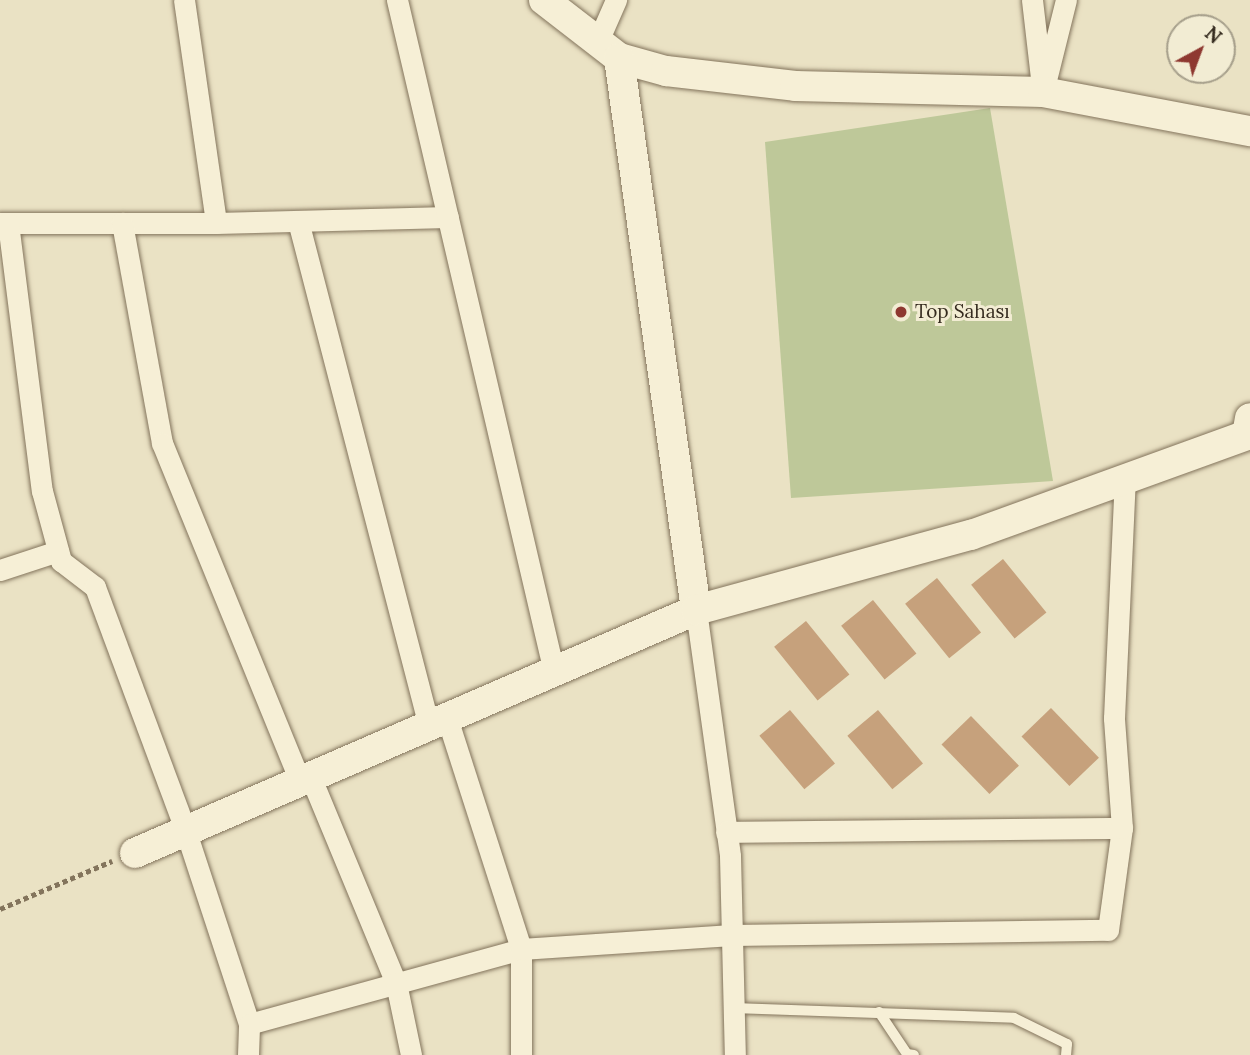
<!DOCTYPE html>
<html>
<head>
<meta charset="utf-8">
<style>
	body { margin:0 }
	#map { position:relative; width:1250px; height:1055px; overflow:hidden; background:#eae2c4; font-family:Lora,serif }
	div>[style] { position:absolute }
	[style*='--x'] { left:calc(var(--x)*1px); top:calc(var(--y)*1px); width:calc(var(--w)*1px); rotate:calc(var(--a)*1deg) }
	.green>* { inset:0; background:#bec899 }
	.building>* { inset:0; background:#c6a17c; transform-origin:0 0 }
	.path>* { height:4.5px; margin-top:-2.25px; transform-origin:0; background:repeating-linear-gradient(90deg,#83745c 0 5px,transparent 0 8.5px) }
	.roads { filter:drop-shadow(0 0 2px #83745c) drop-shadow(0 0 2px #83745c) }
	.lane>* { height:10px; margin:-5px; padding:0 5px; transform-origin:5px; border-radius:5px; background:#f6efd6 }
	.street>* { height:21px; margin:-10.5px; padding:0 10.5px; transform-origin:10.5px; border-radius:10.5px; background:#f6efd6 }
	.secondary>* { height:30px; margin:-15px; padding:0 15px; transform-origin:15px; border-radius:15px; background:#f6efd6 }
	.dots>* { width:19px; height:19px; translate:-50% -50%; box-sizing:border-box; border:4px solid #f2ecd3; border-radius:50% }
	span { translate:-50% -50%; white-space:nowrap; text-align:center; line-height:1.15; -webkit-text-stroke:6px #f2ecd3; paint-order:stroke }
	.poi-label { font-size:19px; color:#352b1f }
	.left { translate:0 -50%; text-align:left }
	.north { position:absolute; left:1166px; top:14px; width:70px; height:70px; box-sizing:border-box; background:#f2ecd3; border:2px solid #a69f8b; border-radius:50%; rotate:41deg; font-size:19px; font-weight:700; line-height:28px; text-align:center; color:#352b1f }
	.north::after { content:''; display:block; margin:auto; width:24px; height:32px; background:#8e3830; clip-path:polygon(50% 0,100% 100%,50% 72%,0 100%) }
</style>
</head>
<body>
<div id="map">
	<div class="green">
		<i style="clip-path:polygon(990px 108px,1053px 481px,791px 498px,765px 142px)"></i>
	</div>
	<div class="building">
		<i style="left:1003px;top:559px;width:69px;height:41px;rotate:51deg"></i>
		<i style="left:937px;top:578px;width:70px;height:41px;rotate:51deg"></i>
		<i style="left:873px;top:600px;width:69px;height:41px;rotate:51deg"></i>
		<i style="left:806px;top:621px;width:69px;height:41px;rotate:51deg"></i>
		<i style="left:1051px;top:708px;width:69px;height:41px;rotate:46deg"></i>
		<i style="left:790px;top:710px;width:70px;height:40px;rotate:50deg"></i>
		<i style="left:878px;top:710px;width:70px;height:40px;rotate:50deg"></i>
		<i style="left:971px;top:716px;width:69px;height:41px;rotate:46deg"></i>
	</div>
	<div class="path">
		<i style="--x:0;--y:909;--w:122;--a:-23.2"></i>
	</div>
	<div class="roads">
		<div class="lane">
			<i style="--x:733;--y:1008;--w:281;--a:2"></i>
			<i style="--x:1014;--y:1018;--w:59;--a:26.1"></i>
			<i style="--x:1067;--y:1044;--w:11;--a:95"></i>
			<i style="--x:879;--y:1012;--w:50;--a:56.3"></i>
			<i style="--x:907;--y:1054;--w:7;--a:8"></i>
		</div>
		<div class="street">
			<i style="--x:184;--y:0;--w:225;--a:81.8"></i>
			<i style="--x:216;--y:223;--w:232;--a:-1.5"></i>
			<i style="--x:397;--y:0;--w:690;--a:76.85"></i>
			<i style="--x:1032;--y:0;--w:79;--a:83.4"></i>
			<i style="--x:598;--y:41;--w:45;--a:-66.3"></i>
			<i style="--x:1043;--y:92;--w:95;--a:-76"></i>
			<i style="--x:298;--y:221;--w:522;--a:75.46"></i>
			<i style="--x:0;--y:223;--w:216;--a:0"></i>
			<i style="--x:8;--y:223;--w:270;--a:82.8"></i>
			<i style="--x:42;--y:491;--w:73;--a:74.8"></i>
			<i style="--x:61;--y:561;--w:43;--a:37.4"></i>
			<i style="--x:95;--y:587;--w:261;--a:69.6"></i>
			<i style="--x:186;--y:832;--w:202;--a:71.8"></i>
			<i style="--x:249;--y:1024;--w:282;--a:-15.4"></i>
			<i style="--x:521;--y:949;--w:106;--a:90"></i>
			<i style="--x:122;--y:223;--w:224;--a:79.7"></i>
			<i style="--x:162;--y:443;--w:366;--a:67.8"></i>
			<i style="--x:0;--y:570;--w:61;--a:-18.1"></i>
			<i style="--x:696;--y:610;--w:248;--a:82.1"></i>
			<i style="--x:730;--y:856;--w:199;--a:88.6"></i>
			<i style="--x:447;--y:718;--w:243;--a:72.2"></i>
			<i style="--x:521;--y:949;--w:211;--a:-3.8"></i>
			<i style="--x:732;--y:935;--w:376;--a:-0.8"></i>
			<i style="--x:1108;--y:930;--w:103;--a:-82.2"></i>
			<i style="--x:311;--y:778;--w:222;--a:67.5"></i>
			<i style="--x:396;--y:983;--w:74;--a:78.2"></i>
			<i style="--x:726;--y:832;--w:396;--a:-0.6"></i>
			<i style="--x:1122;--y:828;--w:110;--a:-94.2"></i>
			<i style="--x:1114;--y:718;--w:239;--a:-87.4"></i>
			<i style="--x:248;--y:1055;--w:31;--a:-88"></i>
		</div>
		<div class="secondary">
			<i style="--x:544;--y:0;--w:95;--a:37.7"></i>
			<i style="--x:619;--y:58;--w:49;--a:15.5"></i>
			<i style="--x:666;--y:71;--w:130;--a:6.6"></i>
			<i style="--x:795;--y:86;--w:248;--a:1.4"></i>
			<i style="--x:1043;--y:92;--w:211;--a:10.7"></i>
			<i style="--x:619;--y:58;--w:557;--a:82.06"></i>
			<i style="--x:135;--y:853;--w:611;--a:-23.42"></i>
			<i style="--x:696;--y:610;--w:285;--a:-15.3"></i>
			<i style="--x:971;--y:535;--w:294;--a:-19.9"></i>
			<i style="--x:1247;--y:435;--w:17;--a:-80"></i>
		</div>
	</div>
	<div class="dots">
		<i style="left:901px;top:312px;background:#8e3830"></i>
	</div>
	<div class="poi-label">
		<span class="left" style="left:915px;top:312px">Top Sahası</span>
	</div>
	<div class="north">N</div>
</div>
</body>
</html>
